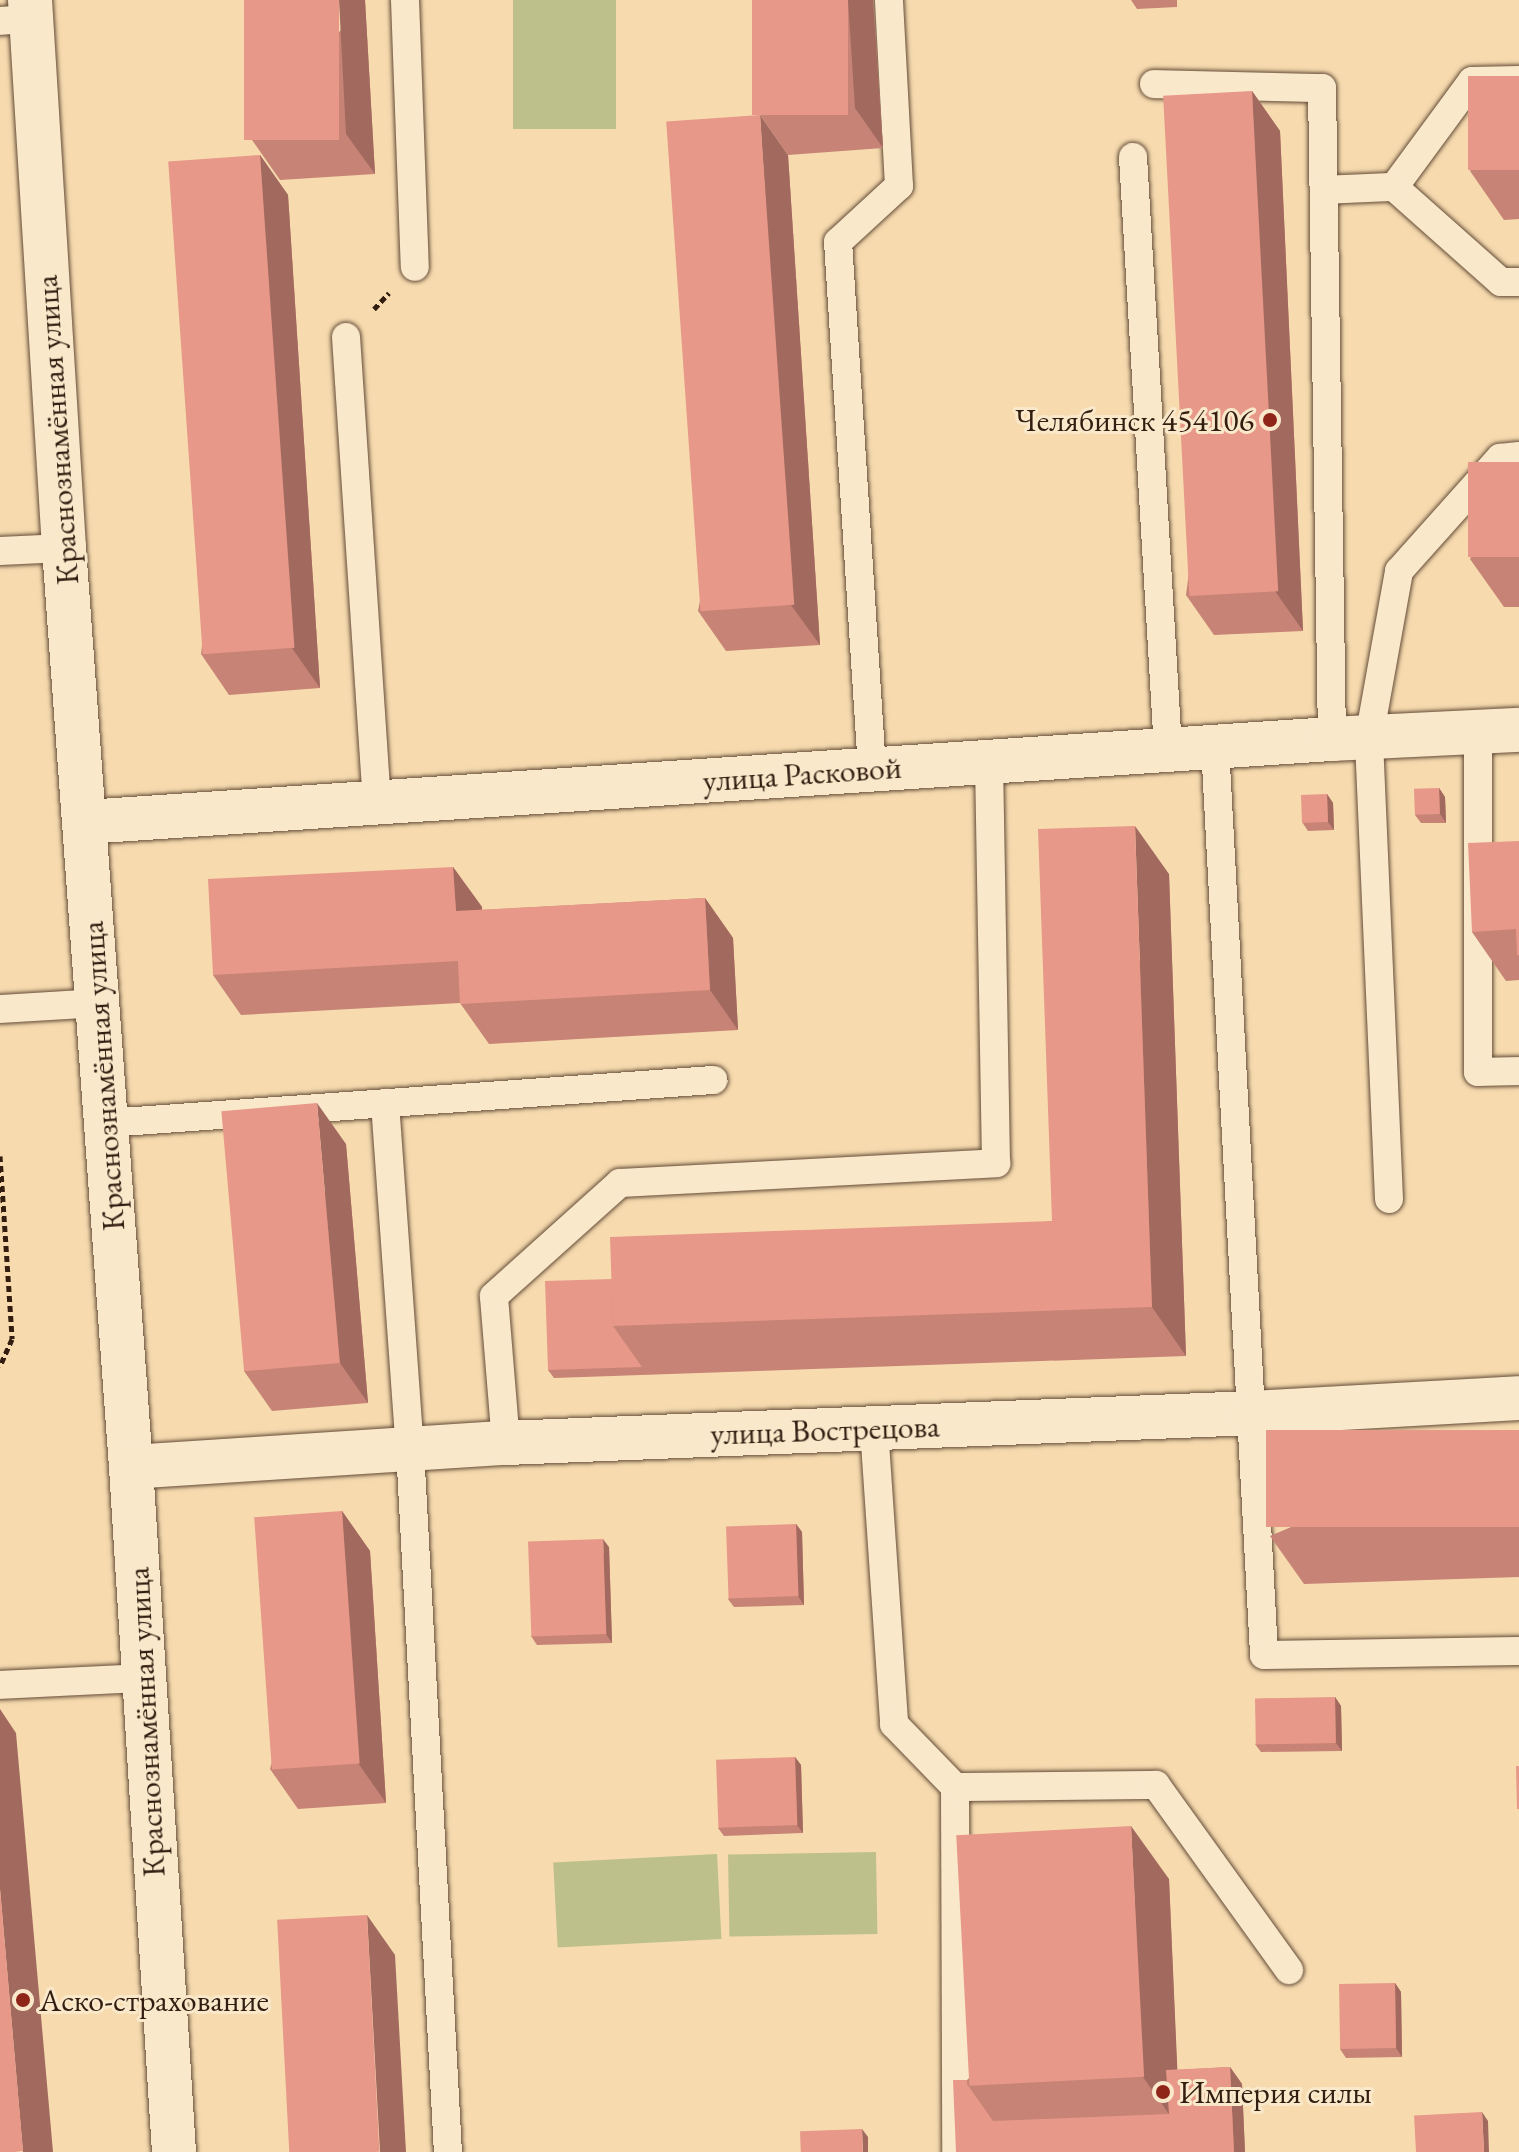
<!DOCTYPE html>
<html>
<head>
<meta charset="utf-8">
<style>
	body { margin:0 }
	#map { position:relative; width:1519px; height:2152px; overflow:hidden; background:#f7dbaf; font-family:"EB Garamond",serif }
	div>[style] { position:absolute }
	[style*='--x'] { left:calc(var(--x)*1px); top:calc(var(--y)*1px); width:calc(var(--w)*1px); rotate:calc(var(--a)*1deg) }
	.green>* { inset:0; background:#bdc08a; transform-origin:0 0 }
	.path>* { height:5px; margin-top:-2.5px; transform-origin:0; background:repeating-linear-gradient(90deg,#331c10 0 6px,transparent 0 10px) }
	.roads { filter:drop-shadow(0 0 2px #644c38) drop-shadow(0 0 2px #644c38) }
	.lane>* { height:28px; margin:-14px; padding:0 14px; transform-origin:14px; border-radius:14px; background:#fae8cb }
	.street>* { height:44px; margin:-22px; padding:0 22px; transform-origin:22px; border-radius:22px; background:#fae8cb }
	.secondary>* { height:44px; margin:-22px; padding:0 22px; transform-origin:22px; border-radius:22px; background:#fae8cb }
	.wall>* { inset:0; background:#c78375 }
	.shaded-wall>* { inset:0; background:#a26a5f }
	.building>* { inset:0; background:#e79888; transform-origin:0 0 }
	.dots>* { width:22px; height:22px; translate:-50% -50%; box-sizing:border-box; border:4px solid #fae8cb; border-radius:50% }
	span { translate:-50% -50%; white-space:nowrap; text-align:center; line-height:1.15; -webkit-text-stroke:6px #fae8cb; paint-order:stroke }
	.poi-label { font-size:32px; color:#331c10 }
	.right { translate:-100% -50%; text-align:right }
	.left { translate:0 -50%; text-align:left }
	.street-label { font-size:32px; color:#331c10 }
</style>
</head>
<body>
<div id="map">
	<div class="green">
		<i style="left:513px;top:0;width:103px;height:129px"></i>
		<i style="left:876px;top:1852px;width:82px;height:148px;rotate:89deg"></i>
		<i style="left:717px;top:1854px;width:85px;height:164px;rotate:87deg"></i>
	</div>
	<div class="path">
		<i style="--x:374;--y:309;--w:22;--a:-47"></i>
		<i style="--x:0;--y:1156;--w:183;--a:86.2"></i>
		<i style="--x:12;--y:1339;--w:30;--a:114"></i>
	</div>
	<div class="roads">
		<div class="lane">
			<i style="--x:405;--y:0;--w:267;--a:87.9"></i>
			<i style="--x:0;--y:21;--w:31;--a:-4"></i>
			<i style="--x:1519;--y:80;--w:47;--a:178.8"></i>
			<i style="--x:1472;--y:81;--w:132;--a:126.3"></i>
			<i style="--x:1394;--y:187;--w:143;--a:41.6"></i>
			<i style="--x:1501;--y:282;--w:18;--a:0"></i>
			<i style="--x:1154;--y:84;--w:168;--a:1.4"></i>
			<i style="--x:1322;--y:88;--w:651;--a:89.12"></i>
			<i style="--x:1133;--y:157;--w:594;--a:86.62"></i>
			<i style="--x:1324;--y:190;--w:70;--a:-2.5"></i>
			<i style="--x:346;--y:337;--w:466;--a:86.2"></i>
			<i style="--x:0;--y:551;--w:64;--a:-2.7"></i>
			<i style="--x:1478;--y:732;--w:340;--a:90"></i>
			<i style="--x:1478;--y:1072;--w:41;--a:-1.4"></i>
			<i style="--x:1215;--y:746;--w:910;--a:86.91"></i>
			<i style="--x:1264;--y:1655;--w:255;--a:-0.9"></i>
			<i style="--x:872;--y:769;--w:528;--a:-93.69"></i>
			<i style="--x:838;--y:242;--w:83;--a:-42.6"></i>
			<i style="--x:899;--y:186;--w:186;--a:-93.1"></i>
			<i style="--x:0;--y:1009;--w:98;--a:-3.5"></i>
			<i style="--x:385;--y:1103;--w:347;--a:85.9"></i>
			<i style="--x:410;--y:1449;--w:704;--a:86.91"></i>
			<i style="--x:107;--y:1123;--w:608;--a:-4.06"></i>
			<i style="--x:1389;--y:1199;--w:461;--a:-92.5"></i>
			<i style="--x:1369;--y:738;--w:170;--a:-79.8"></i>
			<i style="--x:1399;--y:571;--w:152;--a:-48.2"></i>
			<i style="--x:1500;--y:458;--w:19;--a:-6"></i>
			<i style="--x:874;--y:1428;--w:297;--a:86.1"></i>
			<i style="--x:894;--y:1724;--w:88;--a:45.9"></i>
			<i style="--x:955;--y:1787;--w:365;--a:89.8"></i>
			<i style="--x:506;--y:1443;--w:147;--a:-94.7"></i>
			<i style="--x:494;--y:1296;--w:169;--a:-41.9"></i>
			<i style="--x:620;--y:1183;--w:377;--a:-3"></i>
			<i style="--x:996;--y:1163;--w:401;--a:-91"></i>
			<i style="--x:0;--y:1685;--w:142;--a:-2.8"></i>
			<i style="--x:955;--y:1787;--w:201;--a:-0.6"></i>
			<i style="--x:1156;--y:1785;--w:228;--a:54.3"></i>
		</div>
		<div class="street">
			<i style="--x:85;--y:822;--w:1250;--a:-3.81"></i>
			<i style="--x:1332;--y:739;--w:187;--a:-2.8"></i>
			<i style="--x:131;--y:1467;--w:376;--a:-3.7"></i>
			<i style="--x:506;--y:1443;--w:747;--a:-2.3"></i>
			<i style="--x:1252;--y:1413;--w:267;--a:-3.2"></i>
		</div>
		<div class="secondary">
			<i style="--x:30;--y:0;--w:549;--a:86.45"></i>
			<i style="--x:64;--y:548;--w:921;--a:85.83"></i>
			<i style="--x:131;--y:1467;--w:686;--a:86.41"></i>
		</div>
	</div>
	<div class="wall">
		<i style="clip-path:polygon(365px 0,375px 174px,280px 180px,252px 140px)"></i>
		<i style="clip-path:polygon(752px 0,873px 0,883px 148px,788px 155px,760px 115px)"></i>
		<i style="clip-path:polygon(1131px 0,1177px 0,1177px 7px,1137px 9px)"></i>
		<i style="clip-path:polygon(1519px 76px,1519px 219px,1504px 220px,1470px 171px)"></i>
		<i style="clip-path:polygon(1252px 91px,1280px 131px,1303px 631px,1214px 635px,1186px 595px)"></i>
		<i style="clip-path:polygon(260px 155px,288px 195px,320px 688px,229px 695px,201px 654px)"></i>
		<i style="clip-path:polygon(788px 155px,820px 645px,726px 651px,698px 611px)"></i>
		<i style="clip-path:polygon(1519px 462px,1519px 607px,1504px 607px,1470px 559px)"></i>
		<i style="clip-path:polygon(1439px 788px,1445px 797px,1446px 823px,1421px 823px,1415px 815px)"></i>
		<i style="clip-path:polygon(1327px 794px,1333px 803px,1334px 830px,1308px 831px,1302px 822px)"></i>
		<i style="clip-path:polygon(1519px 841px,1519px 980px,1506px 981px,1472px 932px)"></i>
		<i style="clip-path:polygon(453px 867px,482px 907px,482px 910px,705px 898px,733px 938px,738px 1030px,489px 1044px,460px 1003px,241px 1015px,213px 975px)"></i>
		<i style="clip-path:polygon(1169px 874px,1186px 1356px,554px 1378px,548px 1370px,612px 1279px,1052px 1221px)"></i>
		<i style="clip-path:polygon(346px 1144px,368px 1403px,272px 1411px,244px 1371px)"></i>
		<i style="clip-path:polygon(1519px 1430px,1519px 1577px,1304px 1584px,1270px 1536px)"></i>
		<i style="clip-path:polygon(342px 1511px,370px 1551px,386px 1803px,298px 1809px,270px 1769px)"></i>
		<i style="clip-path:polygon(796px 1524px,802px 1532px,804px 1605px,734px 1607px,728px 1599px)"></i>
		<i style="clip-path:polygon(609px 1547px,612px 1643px,537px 1645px,531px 1636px)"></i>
		<i style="clip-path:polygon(1335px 1697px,1341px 1706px,1342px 1751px,1261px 1752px,1255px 1744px)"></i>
		<i style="clip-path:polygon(795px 1757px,801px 1765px,803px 1833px,724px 1836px,718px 1828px)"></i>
		<i style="clip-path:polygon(1169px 1879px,1177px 2070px,1230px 2067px,1242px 2084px,1245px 2152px,956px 2152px,967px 2080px)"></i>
		<i style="clip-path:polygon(1395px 1983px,1401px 1992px,1402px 2057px,1346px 2058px,1340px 2049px)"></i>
	</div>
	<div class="shaded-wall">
		<i style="clip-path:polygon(339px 0,365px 0,375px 174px,346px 134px)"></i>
		<i style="clip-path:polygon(848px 0,873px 0,883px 148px,855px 108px)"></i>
		<i style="clip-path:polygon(1252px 91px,1280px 131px,1303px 631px,1275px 591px)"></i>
		<i style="clip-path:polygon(760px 115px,788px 155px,820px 645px,791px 605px)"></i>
		<i style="clip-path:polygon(260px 155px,288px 195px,320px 688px,292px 648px)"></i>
		<i style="clip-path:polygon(1439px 788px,1445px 797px,1446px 823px,1440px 814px)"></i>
		<i style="clip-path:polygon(1327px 794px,1333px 803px,1334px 830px,1328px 822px)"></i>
		<i style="clip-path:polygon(1135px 826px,1169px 874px,1186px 1356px,1152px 1307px)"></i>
		<i style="clip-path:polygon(453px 867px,482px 907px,484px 951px,456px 911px)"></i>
		<i style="clip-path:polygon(705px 898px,733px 938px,738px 1030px,710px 990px)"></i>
		<i style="clip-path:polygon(317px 1103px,346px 1144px,368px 1403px,340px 1363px)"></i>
		<i style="clip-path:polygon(342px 1511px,370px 1551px,386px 1803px,358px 1763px)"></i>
		<i style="clip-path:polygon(796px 1524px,802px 1532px,804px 1605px,798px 1596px)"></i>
		<i style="clip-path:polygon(603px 1539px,609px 1547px,612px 1643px,606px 1634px)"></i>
		<i style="clip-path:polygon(1335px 1697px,1341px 1706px,1342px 1751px,1336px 1743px)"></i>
		<i style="clip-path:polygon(0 1709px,16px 1733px,53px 2152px,23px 2152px,0 1889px)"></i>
		<i style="clip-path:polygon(795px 1757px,801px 1765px,803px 1833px,797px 1825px)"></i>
		<i style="clip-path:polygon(1131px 1826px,1169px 1879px,1180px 2130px,1143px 2077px)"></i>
		<i style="clip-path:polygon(367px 1915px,395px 1955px,406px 2152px,380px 2152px)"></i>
		<i style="clip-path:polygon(1395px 1983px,1401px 1992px,1402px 2057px,1396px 2048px)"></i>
		<i style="clip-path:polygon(1230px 2067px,1242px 2084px,1245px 2152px,1234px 2152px)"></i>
		<i style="clip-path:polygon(1482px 2112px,1488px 2121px,1489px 2152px,1484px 2152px)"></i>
		<i style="clip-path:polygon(862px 2129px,868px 2137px,868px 2152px,863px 2152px)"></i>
	</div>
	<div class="building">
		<i style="left:244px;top:0;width:95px;height:140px"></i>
		<i style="left:752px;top:0;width:96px;height:115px"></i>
		<i style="left:1519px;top:76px;width:94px;height:51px;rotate:90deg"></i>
		<i style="left:1252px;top:91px;width:501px;height:89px;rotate:87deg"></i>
		<i style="left:760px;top:115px;width:491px;height:94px;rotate:86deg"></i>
		<i style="left:260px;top:155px;width:494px;height:92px;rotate:86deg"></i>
		<i style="left:1519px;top:462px;width:95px;height:51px;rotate:90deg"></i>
		<i style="left:1439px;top:788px;width:26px;height:25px;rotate:88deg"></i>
		<i style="left:1327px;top:794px;width:28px;height:26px;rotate:88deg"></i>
		<i style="clip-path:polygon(1135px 826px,1152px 1307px,613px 1326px,610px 1237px,1052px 1221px,1038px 829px)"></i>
		<i style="clip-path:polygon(1519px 841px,1519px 955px,1517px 955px,1516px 929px,1472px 932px,1468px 843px)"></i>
		<i style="clip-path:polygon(453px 867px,456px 911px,705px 898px,710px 990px,460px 1004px,458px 961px,213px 975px,208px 879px)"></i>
		<i style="left:317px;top:1103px;width:261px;height:96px;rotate:85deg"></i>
		<i style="clip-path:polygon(612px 1279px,613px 1326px,642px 1367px,548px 1370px,545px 1281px)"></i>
		<i style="left:1519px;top:1430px;width:97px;height:253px;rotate:90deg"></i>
		<i style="left:342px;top:1511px;width:253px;height:88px;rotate:86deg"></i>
		<i style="left:796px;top:1524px;width:72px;height:70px;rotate:88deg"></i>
		<i style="left:603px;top:1539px;width:95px;height:75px;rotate:88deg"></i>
		<i style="left:1335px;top:1697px;width:46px;height:80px;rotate:89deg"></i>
		<i style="left:795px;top:1757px;width:68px;height:79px;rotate:88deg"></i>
		<i style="clip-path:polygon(1516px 1766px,1519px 1766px,1519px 1809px,1517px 1809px)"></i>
		<i style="left:1131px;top:1826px;width:251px;height:175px;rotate:87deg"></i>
		<i style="clip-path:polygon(0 1889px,23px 2151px,15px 2152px,0 2152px)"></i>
		<i style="left:367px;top:1915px;width:237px;height:90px;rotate:87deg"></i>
		<i style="left:1395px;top:1983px;width:65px;height:56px;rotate:89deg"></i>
		<i style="clip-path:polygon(1230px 2067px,1234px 2152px,956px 2152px,953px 2080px,967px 2080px,967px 2084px,993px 2121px,1169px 2114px,1166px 2070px)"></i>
		<i style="left:1482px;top:2112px;width:40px;height:68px;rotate:87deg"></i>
		<i style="left:862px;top:2129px;width:23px;height:62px;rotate:88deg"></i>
	</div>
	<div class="dots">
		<i style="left:1270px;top:420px;background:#8f2418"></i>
		<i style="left:23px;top:2000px;background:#8f2418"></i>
		<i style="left:1163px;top:2092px;background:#8f2418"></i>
	</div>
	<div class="poi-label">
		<span class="right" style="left:1254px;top:420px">Челябинск 454106</span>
		<span class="left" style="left:39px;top:2000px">Аско-страхование</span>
		<span class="left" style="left:1179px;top:2092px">Империя силы</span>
	</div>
	<div class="street-label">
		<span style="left:57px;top:430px;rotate:-94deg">Краснознамённая улица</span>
		<span style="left:802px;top:774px;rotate:-4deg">улица Расковой</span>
		<span style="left:103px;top:1076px;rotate:-94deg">Краснознамённая улица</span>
		<span style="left:825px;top:1430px;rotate:-2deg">улица Вострецова</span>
		<span style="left:146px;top:1722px;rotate:-93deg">Краснознамённая улица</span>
	</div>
</div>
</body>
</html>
